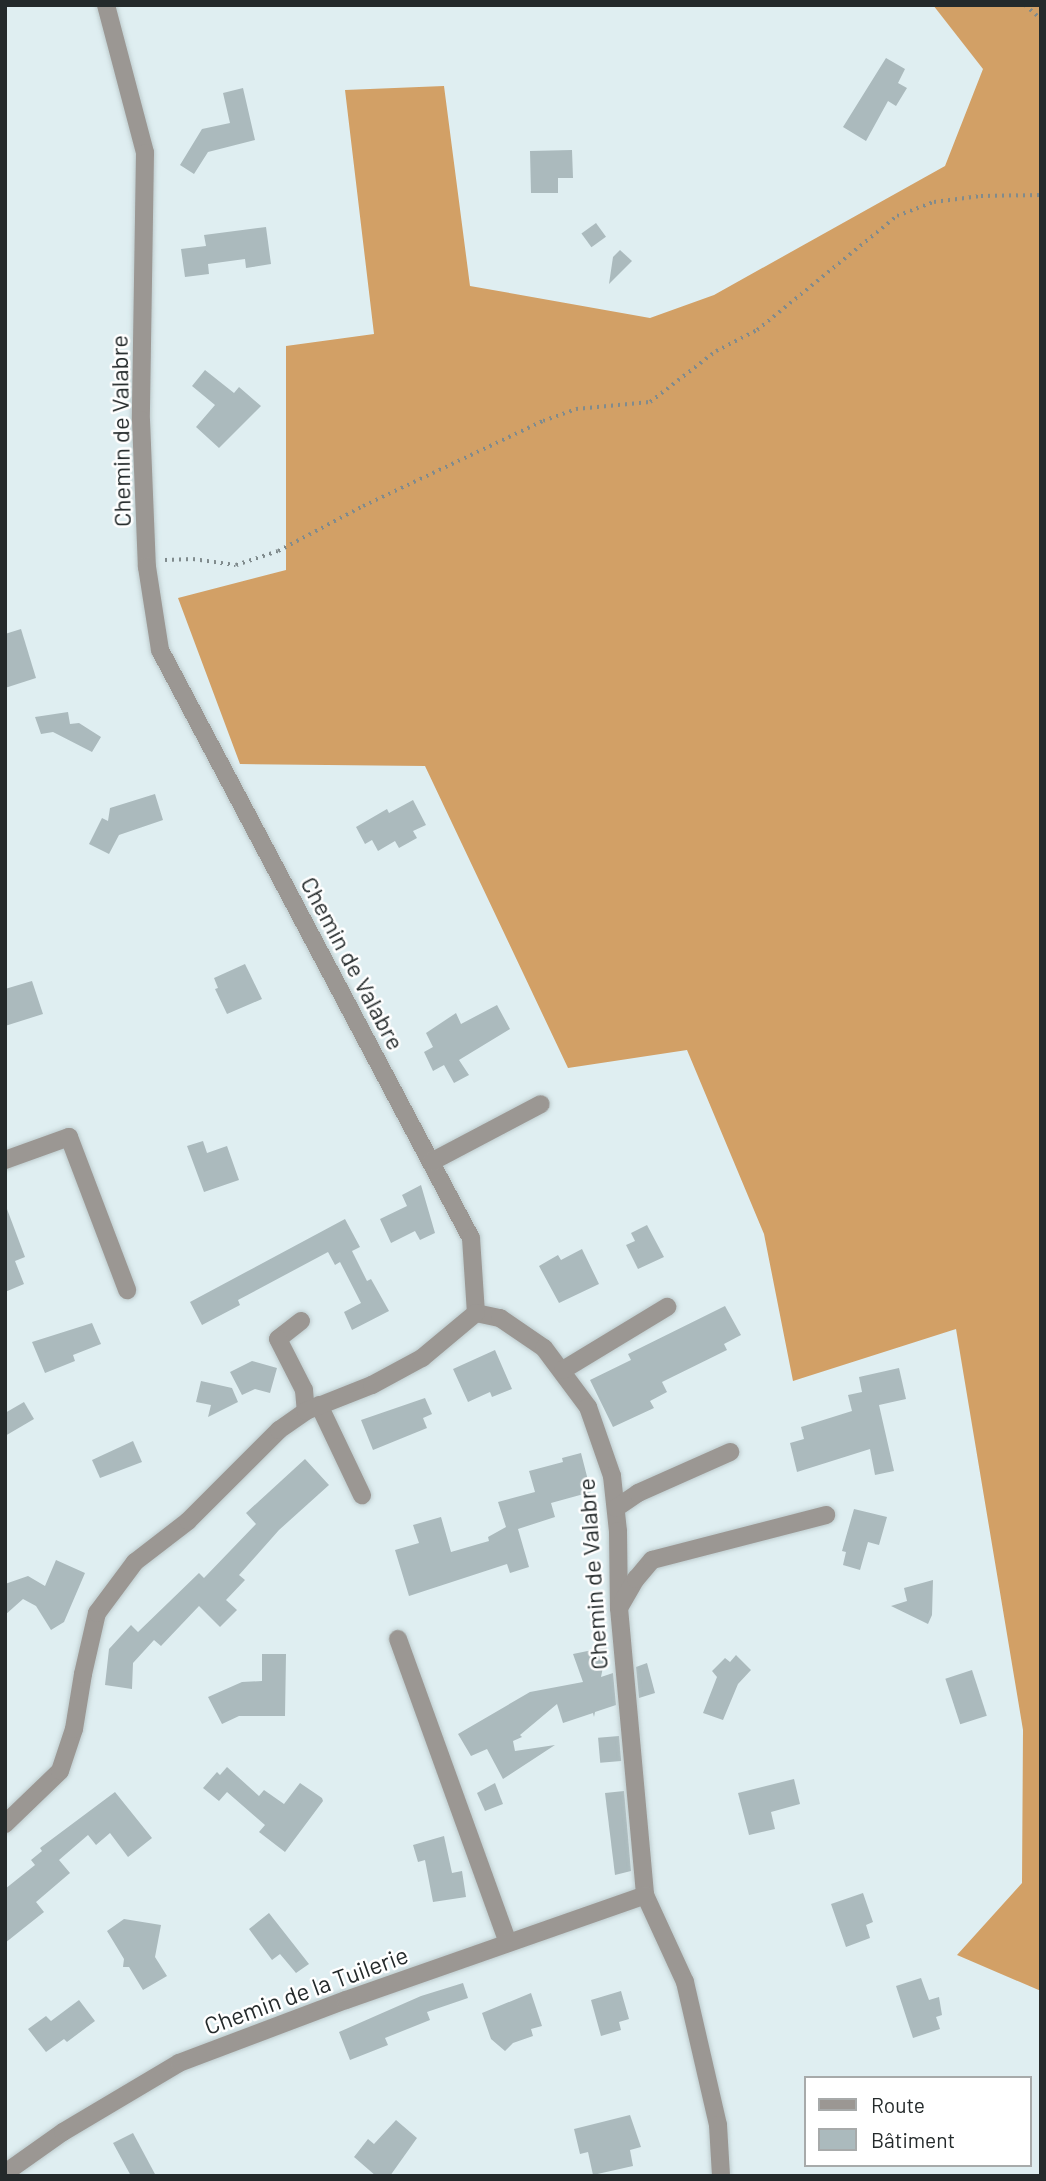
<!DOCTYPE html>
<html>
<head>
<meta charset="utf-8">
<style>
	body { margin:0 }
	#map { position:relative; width:1046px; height:2181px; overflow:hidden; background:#dfeef1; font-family:Barlow,sans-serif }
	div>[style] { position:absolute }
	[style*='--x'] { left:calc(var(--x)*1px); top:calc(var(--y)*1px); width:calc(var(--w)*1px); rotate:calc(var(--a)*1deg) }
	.forest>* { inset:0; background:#d2a066 }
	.building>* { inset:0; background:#abbabd; transform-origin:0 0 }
	.path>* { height:3.5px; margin-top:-1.75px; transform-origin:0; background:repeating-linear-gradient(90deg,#808b8d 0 2px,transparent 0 7px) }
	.roads { filter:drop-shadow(0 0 2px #bdcbcd) drop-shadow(0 0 2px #bdcbcd) }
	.minor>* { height:18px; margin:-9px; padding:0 9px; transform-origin:9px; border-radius:9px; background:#9b9793 }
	span { translate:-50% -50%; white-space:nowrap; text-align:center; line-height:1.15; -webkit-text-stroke:5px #fff; paint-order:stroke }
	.street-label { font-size:24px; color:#242a2b }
	.frame { position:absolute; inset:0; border:7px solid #242a2b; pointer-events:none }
	.legend { position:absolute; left:804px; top:2076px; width:228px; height:91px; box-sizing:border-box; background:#fff; border:2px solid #a7aaaa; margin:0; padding:9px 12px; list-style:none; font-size:21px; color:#242a2b }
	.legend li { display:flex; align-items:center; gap:14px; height:35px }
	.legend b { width:35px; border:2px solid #a7aaaa }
</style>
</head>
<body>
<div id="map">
	<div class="forest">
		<i style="clip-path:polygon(933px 5px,1041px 5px,1041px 1991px,957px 1955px,1022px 1883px,1023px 1730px,956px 1329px,793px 1381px,764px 1234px,687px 1050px,568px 1068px,425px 766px,240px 764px,178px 598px,286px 570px,286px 346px,374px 334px,345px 90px,444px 86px,470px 286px,650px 318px,714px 295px,945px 166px,983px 69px)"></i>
	</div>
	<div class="building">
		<i style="clip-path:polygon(886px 58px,905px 69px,898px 83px,907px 88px,896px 106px,888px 101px,866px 141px,843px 127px)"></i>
		<i style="clip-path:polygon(243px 88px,255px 140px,208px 152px,194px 174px,180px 165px,202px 129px,230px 123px,223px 93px)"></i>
		<i style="clip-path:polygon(572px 150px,573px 178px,558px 178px,558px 193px,531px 193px,530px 151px)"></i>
		<i style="left:596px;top:223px;width:17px;height:18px;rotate:54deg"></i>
		<i style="clip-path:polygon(266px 227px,271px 264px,246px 268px,245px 259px,208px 264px,209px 274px,185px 277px,181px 249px,206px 246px,204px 235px)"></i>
		<i style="clip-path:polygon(620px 250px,632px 261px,609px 284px,613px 257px)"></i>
		<i style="clip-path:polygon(205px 370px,234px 393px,239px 387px,261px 406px,219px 448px,196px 427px,215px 405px,192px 386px)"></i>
		<i style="clip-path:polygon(21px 629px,36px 678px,5px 688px,5px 634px)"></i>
		<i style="clip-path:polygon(68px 712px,70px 724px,79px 723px,101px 737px,92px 752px,53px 732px,41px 734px,35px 717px)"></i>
		<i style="clip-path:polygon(155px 794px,163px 820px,119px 835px,109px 854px,89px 844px,102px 818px,108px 821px,110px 808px)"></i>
		<i style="clip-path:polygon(413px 800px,426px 825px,413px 831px,417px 838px,399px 848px,395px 841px,378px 851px,372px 840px,365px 844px,356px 827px,387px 809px,389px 813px)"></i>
		<i style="clip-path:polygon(245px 964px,262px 999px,227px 1014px,215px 989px,218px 988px,214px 978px)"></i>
		<i style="clip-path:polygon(32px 981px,43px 1014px,5px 1026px,5px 989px)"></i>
		<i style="clip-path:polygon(497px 1005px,510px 1029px,459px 1060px,469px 1075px,454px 1083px,444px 1065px,433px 1071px,424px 1052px,433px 1047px,426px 1033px,456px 1013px,461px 1024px)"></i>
		<i style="clip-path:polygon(203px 1141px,207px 1153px,227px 1146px,239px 1180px,204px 1192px,187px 1146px)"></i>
		<i style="clip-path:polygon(421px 1185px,435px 1233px,420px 1240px,415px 1231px,391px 1243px,380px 1219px,407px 1206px,402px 1195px)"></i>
		<i style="clip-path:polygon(7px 1209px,25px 1257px,15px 1261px,24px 1284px,5px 1292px)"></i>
		<i style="clip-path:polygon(345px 1219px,360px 1247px,352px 1251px,367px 1281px,371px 1279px,389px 1311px,352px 1330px,344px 1312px,361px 1303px,340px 1262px,335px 1265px,328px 1252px,238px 1300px,240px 1305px,202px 1325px,190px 1302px)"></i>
		<i style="clip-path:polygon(647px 1225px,664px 1257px,638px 1269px,626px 1245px,635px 1241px,631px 1233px)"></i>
		<i style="clip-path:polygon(582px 1249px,599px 1284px,559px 1303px,539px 1266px,558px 1255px,561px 1260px)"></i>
		<i style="clip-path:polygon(725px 1306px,741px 1335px,724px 1344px,727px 1350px,662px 1382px,667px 1392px,650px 1401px,654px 1408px,613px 1427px,590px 1380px,631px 1360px,628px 1354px)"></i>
		<i style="clip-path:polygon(92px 1323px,101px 1344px,73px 1355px,75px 1361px,45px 1373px,32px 1342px)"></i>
		<i style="clip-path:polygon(495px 1350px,512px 1389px,492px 1397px,490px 1392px,468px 1402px,453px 1369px)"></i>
		<i style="clip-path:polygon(252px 1361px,277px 1368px,270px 1393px,255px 1389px,242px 1395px,230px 1372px)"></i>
		<i style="clip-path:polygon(899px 1368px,906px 1399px,879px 1405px,894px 1471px,875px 1475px,870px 1449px,797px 1472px,790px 1443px,804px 1439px,801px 1427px,852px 1411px,848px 1395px,862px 1392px,859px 1377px)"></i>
		<i style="clip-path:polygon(201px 1381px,232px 1388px,238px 1402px,208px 1417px,211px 1405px,196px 1402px)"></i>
		<i style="clip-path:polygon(425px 1398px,432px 1414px,423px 1418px,427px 1428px,373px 1450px,361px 1420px)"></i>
		<i style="clip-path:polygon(24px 1402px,34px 1419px,5px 1436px,5px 1413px)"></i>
		<i style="clip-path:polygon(133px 1441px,142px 1462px,100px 1478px,92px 1460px)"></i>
		<i style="clip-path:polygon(581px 1453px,591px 1492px,551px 1503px,555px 1517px,518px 1529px,529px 1567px,510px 1573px,507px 1564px,409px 1596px,395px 1550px,419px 1543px,413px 1525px,441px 1517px,451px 1552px,489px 1541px,488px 1537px,506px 1527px,498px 1502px,535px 1492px,529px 1471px,563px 1462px,562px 1458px)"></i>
		<i style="clip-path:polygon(305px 1459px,329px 1485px,279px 1530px,239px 1575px,245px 1580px,226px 1600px,237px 1610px,220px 1627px,199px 1606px,161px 1646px,154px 1640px,133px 1663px,132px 1689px,105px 1685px,109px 1649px,131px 1625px,138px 1632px,199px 1573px,204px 1578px,256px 1524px,246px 1513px)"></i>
		<i style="clip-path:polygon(854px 1509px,887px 1517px,879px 1545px,868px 1542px,860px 1570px,843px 1565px,846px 1552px,842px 1551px)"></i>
		<i style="clip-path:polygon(56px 1560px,85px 1573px,64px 1622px,51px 1630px,36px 1606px,23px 1599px,5px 1615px,5px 1584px,28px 1576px,45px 1586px)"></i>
		<i style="clip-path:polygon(933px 1580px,932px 1615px,928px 1624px,891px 1606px,907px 1601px,904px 1588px)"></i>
		<i style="clip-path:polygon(607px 1647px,601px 1677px,613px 1673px,616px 1705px,595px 1712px,594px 1717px,593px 1713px,563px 1723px,557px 1704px,520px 1735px,522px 1737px,513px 1741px,515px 1751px,555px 1745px,503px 1779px,487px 1749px,471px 1756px,458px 1734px,530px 1692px,583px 1682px,573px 1654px)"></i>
		<i style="clip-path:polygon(262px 1654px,286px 1654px,285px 1716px,239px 1716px,222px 1724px,208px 1697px,242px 1682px,262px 1681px)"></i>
		<i style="clip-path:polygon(736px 1655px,751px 1670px,738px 1684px,723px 1720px,703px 1713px,717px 1677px,712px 1671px,725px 1658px,730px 1662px)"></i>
		<i style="clip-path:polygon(647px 1663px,655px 1693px,639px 1698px,636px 1667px)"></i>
		<i style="left:972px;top:1670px;width:48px;height:28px;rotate:72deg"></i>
		<i style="left:619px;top:1736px;width:25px;height:21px;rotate:85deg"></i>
		<i style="clip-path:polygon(227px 1767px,259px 1796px,264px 1790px,284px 1804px,300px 1783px,322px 1798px,323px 1801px,285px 1852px,259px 1832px,265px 1825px,227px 1792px,219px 1801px,203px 1788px,217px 1772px,220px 1775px)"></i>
		<i style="clip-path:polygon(794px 1779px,800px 1804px,771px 1812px,775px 1829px,749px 1835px,738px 1793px)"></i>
		<i style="clip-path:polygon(495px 1783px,503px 1804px,485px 1811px,477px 1793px)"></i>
		<i style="clip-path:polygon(624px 1791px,631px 1871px,615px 1875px,605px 1793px)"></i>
		<i style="clip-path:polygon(115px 1792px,152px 1838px,128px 1857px,110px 1833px,96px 1845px,88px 1835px,59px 1860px,70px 1873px,36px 1902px,44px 1912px,5px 1943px,5px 1889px,35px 1865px,31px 1860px,42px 1851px,40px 1848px)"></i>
		<i style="clip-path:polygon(444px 1836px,452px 1873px,462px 1871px,466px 1897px,433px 1902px,425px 1860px,418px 1862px,413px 1845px)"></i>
		<i style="clip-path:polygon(863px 1893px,873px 1922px,866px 1925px,870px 1938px,846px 1947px,831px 1904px)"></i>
		<i style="clip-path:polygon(269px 1913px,309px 1964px,296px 1973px,280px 1954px,272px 1960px,249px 1929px)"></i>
		<i style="clip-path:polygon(124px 1919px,161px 1925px,155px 1957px,167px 1976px,143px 1990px,129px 1967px,123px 1967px,124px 1959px,107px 1931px)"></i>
		<i style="clip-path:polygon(921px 1978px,929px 2000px,939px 1997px,942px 2015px,936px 2017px,940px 2029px,913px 2038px,896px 1986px)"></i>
		<i style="clip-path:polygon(463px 1983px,468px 1998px,427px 2012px,430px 2020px,385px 2038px,388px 2045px,350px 2060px,339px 2032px,421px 1996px)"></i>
		<i style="clip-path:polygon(621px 1991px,629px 2019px,619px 2022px,621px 2030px,601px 2036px,591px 2000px)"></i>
		<i style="clip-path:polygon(531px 1993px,542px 2026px,531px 2029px,533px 2036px,513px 2043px,505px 2051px,491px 2039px,482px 2013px)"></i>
		<i style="clip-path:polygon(79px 2000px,95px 2021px,67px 2042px,64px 2039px,46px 2052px,28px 2029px,46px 2016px,51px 2021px)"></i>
		<i style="clip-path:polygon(630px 2115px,641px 2147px,630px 2150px,633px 2166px,593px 2175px,588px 2152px,580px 2154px,574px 2129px)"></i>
		<i style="clip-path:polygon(396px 2120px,417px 2138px,390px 2176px,376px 2176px,354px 2157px,368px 2139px,374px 2144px)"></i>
		<i style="clip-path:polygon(133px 2133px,156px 2176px,131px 2176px,113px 2143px)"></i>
	</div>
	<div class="path">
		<i style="--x:1025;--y:5;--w:21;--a:41"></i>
		<i style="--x:165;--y:560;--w:28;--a:-2"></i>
		<i style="--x:193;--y:559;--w:43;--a:7.9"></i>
		<i style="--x:236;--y:565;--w:44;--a:-18.4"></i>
		<i style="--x:278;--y:551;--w:96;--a:-27.9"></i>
		<i style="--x:363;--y:506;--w:199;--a:-25.3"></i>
		<i style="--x:543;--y:421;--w:35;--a:-20"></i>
		<i style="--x:576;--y:409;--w:74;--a:-5.4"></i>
		<i style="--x:650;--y:402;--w:83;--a:-37.7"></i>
		<i style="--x:716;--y:351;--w:46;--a:-27.1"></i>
		<i style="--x:757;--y:330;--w:181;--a:-39.2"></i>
		<i style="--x:897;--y:216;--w:40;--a:-21"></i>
		<i style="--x:934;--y:202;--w:47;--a:-7.3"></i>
		<i style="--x:981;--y:196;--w:60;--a:-1"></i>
	</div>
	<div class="roads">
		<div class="minor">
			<i style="--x:106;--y:5;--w:153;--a:75.2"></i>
			<i style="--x:145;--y:153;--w:267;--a:90.9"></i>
			<i style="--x:141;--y:420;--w:147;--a:87.7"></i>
			<i style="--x:147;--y:567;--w:84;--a:81.1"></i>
			<i style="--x:160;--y:650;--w:665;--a:62.13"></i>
			<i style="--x:471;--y:1238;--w:75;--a:86.2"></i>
			<i style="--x:476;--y:1313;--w:25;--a:12"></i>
			<i style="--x:500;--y:1318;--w:53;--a:34.3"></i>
			<i style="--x:544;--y:1348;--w:74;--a:53.3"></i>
			<i style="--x:588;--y:1407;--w:73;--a:70.8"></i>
			<i style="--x:612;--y:1476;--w:55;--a:83.8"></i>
			<i style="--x:618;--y:1531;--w:77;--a:89.3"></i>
			<i style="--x:619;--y:1608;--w:288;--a:84.8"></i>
			<i style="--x:645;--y:1895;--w:96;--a:65.3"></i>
			<i style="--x:685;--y:1982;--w:147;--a:77"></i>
			<i style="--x:718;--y:2125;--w:51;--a:86.6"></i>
			<i style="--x:5;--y:1160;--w:68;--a:-19.8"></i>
			<i style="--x:69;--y:1137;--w:164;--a:69.2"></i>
			<i style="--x:431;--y:1162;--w:124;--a:-27.8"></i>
			<i style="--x:301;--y:1321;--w:29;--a:142"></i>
			<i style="--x:278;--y:1339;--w:57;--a:63"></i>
			<i style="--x:304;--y:1390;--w:21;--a:85"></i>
			<i style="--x:563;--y:1370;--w:122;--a:-31.2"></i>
			<i style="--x:319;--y:1405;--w:100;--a:64.5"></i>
			<i style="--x:616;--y:1508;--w:27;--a:-34"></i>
			<i style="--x:638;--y:1493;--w:101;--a:-24"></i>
			<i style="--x:619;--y:1608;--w:34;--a:-60"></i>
			<i style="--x:636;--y:1579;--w:25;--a:-50"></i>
			<i style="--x:652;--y:1560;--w:180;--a:-14.5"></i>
			<i style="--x:398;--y:1639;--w:323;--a:70.1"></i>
			<i style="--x:5;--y:1824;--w:76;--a:-43.9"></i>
			<i style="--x:60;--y:1771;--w:44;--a:-71.6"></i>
			<i style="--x:74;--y:1729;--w:56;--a:-80.7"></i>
			<i style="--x:83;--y:1674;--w:63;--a:-77.1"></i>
			<i style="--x:97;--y:1613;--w:64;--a:-53.3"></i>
			<i style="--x:135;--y:1562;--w:67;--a:-37.7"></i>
			<i style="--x:188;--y:1521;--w:129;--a:-45"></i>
			<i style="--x:279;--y:1430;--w:33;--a:-35"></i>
			<i style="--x:306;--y:1411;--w:71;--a:-21.5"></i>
			<i style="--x:372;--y:1385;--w:57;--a:-28.4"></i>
			<i style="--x:422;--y:1358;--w:70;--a:-39.8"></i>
			<i style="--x:5;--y:2173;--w:71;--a:-35.3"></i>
			<i style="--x:63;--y:2132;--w:135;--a:-30.7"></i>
			<i style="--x:179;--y:2063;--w:178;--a:-20.7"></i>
			<i style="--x:346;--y:2000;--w:317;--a:-19.3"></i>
		</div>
	</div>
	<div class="street-label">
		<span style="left:120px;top:431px;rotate:-91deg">Chemin de Valabre</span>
		<span style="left:353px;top:963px;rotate:62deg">Chemin de Valabre</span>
		<span style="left:592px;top:1574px;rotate:-94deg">Chemin de Valabre</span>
		<span style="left:306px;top:1990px;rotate:-20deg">Chemin de la Tuilerie</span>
	</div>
	<div class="frame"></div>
	<ul class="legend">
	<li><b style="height:9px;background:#9b9793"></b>Route</li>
	<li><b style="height:19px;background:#abbabd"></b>Bâtiment</li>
	</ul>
</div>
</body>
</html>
